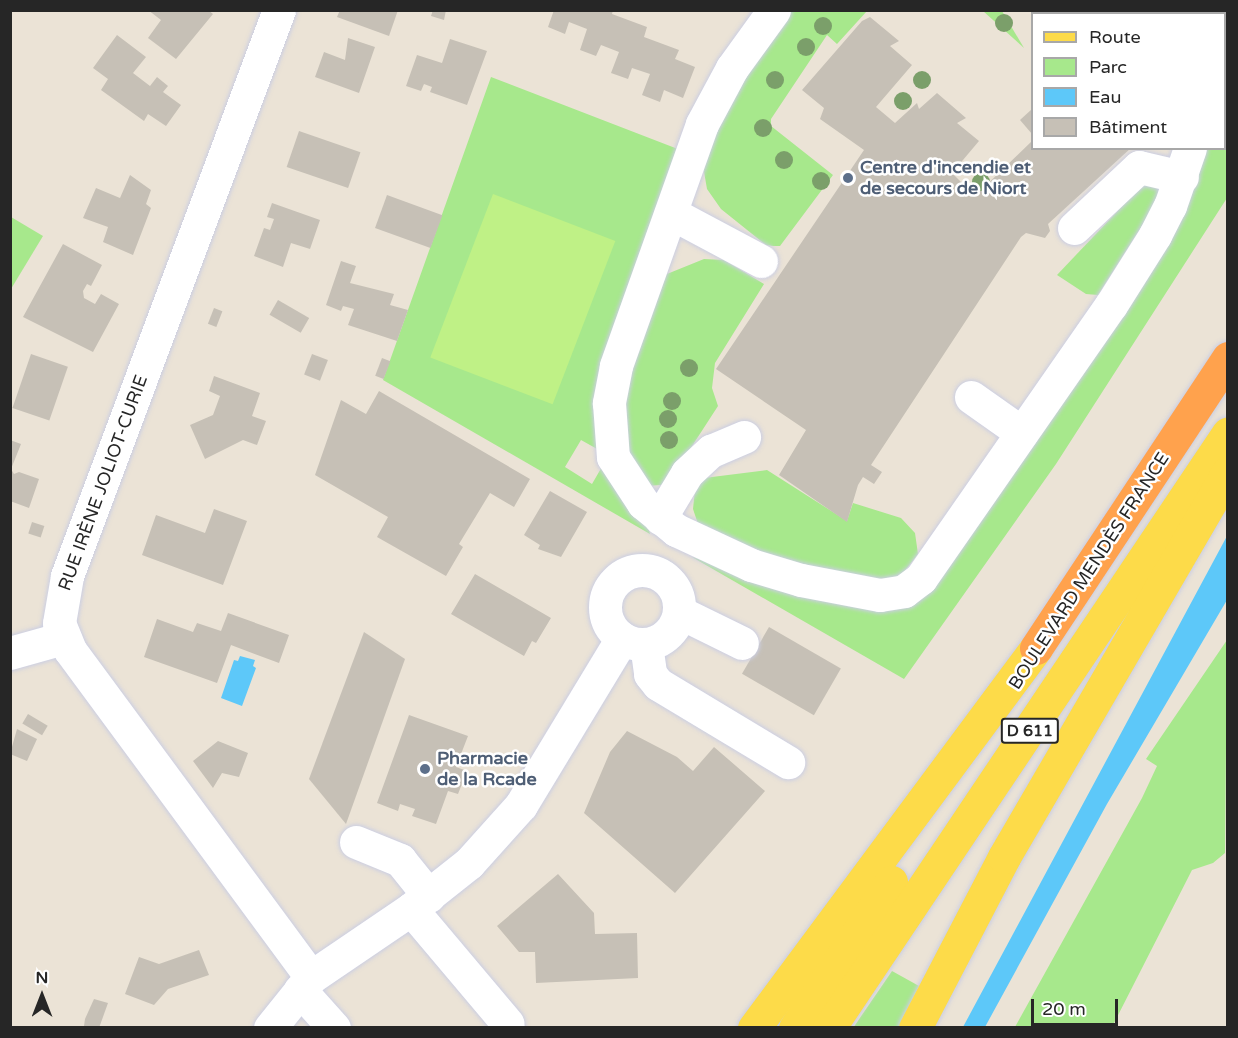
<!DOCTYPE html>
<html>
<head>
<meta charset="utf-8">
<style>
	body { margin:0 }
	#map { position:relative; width:1238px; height:1038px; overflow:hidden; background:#ebe3d6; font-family:"Varela Round",sans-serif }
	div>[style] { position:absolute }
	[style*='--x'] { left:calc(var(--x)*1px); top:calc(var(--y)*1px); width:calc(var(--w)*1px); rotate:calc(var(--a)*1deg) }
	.green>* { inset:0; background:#a7e88c }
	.pitch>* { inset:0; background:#bff186; transform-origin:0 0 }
	.water>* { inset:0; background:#5dc8f9 }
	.building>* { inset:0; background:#c6c0b6; transform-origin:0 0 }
	.roads { filter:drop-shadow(0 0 2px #cbcee2) drop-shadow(0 0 2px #cbcee2) }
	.minor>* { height:33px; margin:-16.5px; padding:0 16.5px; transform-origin:16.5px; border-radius:16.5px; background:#fff }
	.minor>.ring { margin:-16.5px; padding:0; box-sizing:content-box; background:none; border:33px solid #fff; border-radius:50% }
	.major>* { height:33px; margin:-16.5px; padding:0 16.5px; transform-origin:16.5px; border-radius:16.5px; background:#fddb49 }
	.highway>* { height:33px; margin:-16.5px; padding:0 16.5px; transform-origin:16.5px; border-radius:16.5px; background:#ffa24d }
	.trees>* { width:18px; height:18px; margin:-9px; border-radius:50%; background:#7b9f6a }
	.dots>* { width:16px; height:16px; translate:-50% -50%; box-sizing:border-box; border:3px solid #fff; border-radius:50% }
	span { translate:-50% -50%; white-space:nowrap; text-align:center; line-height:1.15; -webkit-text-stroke:5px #fff; paint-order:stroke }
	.shield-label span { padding:2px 4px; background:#fff; border:2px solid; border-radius:4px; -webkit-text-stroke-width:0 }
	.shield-label { font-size:16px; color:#262626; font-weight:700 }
	.service-label { font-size:18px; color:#4e5e75; font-weight:700 }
	.left { translate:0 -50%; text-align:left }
	.street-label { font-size:18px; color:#262626 }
	.frame { position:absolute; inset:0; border:12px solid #262626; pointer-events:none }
	.legend { position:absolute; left:1031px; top:12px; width:195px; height:138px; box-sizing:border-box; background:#fff; border:2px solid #a8a8a8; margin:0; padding:8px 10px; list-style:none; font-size:18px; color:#262626 }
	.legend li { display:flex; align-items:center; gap:12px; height:30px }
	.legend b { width:30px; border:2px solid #a8a8a8 }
	.north { position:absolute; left:12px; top:966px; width:60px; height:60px; -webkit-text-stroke:4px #fff; paint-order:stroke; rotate:0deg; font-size:16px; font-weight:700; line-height:24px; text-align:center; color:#262626 }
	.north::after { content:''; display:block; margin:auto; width:21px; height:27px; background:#262626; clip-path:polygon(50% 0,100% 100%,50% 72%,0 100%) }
	.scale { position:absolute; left:1031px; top:999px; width:87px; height:27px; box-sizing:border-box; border:3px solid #262626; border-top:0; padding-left:8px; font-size:18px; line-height:21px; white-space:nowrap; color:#262626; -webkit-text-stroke:4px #fff; paint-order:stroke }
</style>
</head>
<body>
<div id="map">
	<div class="green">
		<i style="clip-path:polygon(787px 11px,867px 11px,837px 44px,827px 35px,771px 119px,771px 126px,833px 175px,780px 246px,773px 246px,766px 245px,721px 209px,707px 189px,703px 166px,734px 84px)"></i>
		<i style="clip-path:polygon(983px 11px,1002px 11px,1024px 48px)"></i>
		<i style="clip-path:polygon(491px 77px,683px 151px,599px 450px,581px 440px,565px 467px,592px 484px,603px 465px,647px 523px,650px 534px,383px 380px)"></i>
		<i style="clip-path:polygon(1227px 82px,1227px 198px,1056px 464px,904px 679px,692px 557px,856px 606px,888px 608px,1201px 149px,1224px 148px)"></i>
		<i style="clip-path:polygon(1147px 180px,1164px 191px,1098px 295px,1086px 294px,1057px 275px)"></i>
		<i style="clip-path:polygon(11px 217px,43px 236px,11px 289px)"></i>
		<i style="clip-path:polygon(704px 259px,724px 260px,764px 284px,715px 363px,712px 388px,718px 406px,683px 460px,661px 485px,645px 486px,639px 483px,620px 424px,621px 396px,662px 276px)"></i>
		<i style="clip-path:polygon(767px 470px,847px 521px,853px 503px,901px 518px,915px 533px,918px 554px,896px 582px,768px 561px,698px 524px,693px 509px,696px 479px)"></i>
		<i style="clip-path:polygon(1227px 640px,1225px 853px,1213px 863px,1192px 870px,1112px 1027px,1015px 1027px,1142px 798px,1157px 766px,1146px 759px)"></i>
		<i style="clip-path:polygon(892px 971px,919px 986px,899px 1027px,853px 1028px)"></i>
	</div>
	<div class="pitch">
		<i style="left:493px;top:194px;width:131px;height:175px;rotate:21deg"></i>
	</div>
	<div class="water">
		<i style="clip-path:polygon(1227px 536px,1227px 600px,1107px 804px,985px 1027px,963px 1027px)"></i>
		<i style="clip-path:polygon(240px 656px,255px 660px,253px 666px,256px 668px,242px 706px,221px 698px,234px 660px,238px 661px)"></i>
	</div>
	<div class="building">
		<i style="clip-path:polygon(148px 10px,208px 10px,213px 14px,176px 59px,148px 38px,161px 20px)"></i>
		<i style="clip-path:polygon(340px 10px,398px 10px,389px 36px,337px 17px)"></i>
		<i style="clip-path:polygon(433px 10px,446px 10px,444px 20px,431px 16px)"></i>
		<i style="clip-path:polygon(554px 10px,613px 10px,612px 14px,647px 27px,644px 37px,679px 50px,675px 59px,695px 67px,683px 98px,664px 90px,660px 102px,642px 95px,650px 74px,632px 68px,628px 79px,611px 73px,619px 52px,601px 45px,596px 56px,580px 50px,587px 29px,569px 22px,565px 34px,548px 27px)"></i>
		<i style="clip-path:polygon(870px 17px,899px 41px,890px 46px,912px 65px,876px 107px,895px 123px,917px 103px,919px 109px,937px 93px,966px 118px,957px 123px,979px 141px,952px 173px,975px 196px,1032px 141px,1032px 148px,1131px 148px,1048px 224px,1050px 231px,1045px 238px,1026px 233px,1021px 237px,871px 465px,882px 472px,874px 484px,863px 477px,858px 485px,847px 522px,779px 475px,806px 430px,716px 369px,864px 150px,820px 119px,824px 108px,802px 90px,862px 21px)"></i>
		<i style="clip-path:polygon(117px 35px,146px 57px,133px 73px,150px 86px,157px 77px,168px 86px,163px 92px,181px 105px,166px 126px,148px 114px,144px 121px,101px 90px,108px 79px,93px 68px)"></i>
		<i style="clip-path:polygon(348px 38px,375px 47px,359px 93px,315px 77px,324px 52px,345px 60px)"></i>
		<i style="clip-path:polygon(450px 39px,487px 51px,467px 105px,430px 92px,432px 87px,424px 84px,421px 91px,406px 86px,417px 55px,442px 63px)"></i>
		<i style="clip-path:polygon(1032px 109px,1032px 134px,1020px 120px)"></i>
		<i style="left:299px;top:131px;width:65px;height:38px;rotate:19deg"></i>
		<i style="clip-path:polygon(130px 175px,151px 190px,146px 204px,151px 208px,133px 255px,103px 242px,108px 227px,83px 218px,96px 188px,120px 198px)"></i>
		<i style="left:387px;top:195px;width:59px;height:35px;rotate:20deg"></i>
		<i style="clip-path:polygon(272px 203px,320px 220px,310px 249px,291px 243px,283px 267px,254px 256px,264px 228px,270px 230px,274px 219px,267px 217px)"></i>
		<i style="clip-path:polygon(63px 244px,102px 265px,91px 286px,87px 284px,83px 291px,84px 298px,95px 304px,101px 294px,119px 304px,93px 352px,23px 317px)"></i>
		<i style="clip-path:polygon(341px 261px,356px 266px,350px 283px,394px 294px,390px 305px,408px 310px,397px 341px,348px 325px,354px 309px,343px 306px,341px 311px,326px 305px)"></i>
		<i style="left:278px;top:300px;width:36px;height:17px;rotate:30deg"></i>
		<i style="left:214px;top:308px;width:9px;height:17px;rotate:21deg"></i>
		<i style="left:31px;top:354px;width:39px;height:57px;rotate:19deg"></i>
		<i style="left:312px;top:354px;width:17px;height:22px;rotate:21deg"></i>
		<i style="left:382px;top:358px;width:9px;height:19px;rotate:21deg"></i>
		<i style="clip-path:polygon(214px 376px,260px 393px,252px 416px,266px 421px,257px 445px,243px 440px,205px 459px,190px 425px,213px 415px,220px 396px,209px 391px)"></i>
		<i style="clip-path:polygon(379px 391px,530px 479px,514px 507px,490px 493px,459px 544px,463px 547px,446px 576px,377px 537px,388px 517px,315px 475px,341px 400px,366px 414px)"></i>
		<i style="clip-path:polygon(10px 440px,21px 444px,11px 469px,14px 474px,19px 472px,39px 479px,29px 508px,10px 501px)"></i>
		<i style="clip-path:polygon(550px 491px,587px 512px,561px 557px,538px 549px,540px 545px,524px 535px)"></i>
		<i style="clip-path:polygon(214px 509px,247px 521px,223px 585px,142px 555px,156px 515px,205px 533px)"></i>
		<i style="left:32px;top:522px;width:13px;height:12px;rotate:18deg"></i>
		<i style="clip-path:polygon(475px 574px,551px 618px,536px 643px,532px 641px,524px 656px,451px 614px)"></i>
		<i style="clip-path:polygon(228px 613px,289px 635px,279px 663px,231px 645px,217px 683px,144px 657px,157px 619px,193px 632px,197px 623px,221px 631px)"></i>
		<i style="left:769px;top:627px;width:83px;height:54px;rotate:30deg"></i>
		<i style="clip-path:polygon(364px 632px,405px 659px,346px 824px,309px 779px)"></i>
		<i style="left:28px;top:714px;width:23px;height:11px;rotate:31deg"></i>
		<i style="clip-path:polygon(409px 715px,468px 736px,456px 767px,467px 771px,458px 794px,448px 791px,436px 824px,412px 816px,415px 809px,400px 804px,398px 811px,377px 803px)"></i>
		<i style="clip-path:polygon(17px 729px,37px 739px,27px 761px,10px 754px)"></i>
		<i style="clip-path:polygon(627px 731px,677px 757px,693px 771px,714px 747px,765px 791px,675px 893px,584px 813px,610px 752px)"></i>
		<i style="clip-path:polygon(218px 741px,248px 753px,239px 777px,222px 773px,213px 788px,193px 761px)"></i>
		<i style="clip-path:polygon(558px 874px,594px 913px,595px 934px,637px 933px,638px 978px,536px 983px,535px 952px,519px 952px,497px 926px)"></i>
		<i style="clip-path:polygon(199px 950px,209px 975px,168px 989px,154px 1005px,125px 994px,139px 957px,159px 964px)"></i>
		<i style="clip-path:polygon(94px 999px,108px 1003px,99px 1028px,89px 1028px,84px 1026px,85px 1019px)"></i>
	</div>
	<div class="roads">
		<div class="minor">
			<i style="--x:774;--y:10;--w:72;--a:125.9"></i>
			<i style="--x:732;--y:68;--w:64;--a:118.2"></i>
			<i style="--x:702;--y:124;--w:257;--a:109.6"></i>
			<i style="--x:616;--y:366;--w:38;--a:101"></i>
			<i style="--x:609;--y:403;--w:54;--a:85.8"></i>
			<i style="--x:613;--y:457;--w:55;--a:56.9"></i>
			<i style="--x:643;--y:503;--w:43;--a:39.3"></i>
			<i style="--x:676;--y:530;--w:83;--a:25"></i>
			<i style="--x:751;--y:565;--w:52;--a:16.7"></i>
			<i style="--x:801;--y:580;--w:80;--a:10.8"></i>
			<i style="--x:880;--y:595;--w:24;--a:-9"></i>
			<i style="--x:904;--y:591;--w:21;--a:-37"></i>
			<i style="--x:921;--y:578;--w:333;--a:-55.2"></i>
			<i style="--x:1111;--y:305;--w:83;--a:-57.8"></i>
			<i style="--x:1155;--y:235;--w:33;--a:-63"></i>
			<i style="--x:1170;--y:206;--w:61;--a:-71"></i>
			<i style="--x:1224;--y:46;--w:6;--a:-51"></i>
			<i style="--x:671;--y:213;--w:102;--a:28.1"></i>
			<i style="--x:1074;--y:228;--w:89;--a:-43.2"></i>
			<i style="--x:1139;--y:167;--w:44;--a:13.1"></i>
			<i style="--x:971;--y:397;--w:62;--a:35.2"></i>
			<i style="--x:660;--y:518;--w:52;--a:-59"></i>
			<i style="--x:687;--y:473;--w:33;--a:-43"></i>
			<i style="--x:711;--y:451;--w:36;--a:-23"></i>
			<i class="ring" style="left:605px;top:570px;width:41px;height:41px"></i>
			<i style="--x:679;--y:612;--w:70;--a:26.2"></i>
			<i style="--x:646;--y:644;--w:30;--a:82"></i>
			<i style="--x:650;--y:674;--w:13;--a:51"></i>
			<i style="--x:658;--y:684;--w:152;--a:31"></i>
			<i style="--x:10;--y:653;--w:55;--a:-15.8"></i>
			<i style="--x:356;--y:842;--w:48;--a:22.2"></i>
			<i style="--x:400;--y:860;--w:46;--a:51.1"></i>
			<i style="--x:411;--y:909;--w:150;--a:49.9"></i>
			<i style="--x:311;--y:977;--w:121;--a:-34.2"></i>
			<i style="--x:411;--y:909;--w:74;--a:-38.4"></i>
			<i style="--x:469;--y:863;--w:78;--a:-48.1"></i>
			<i style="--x:521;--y:805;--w:195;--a:-58.8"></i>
			<i style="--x:300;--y:990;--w:51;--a:48.2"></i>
			<i style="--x:270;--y:1028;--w:65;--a:-51.2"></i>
			<i style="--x:311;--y:977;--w:406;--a:-126.4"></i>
			<i style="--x:70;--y:650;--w:29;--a:-112"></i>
			<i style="--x:59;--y:623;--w:48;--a:-80.3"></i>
			<i style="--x:67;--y:576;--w:604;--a:-69.47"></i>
		</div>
		<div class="major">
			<i style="--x:754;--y:1028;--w:473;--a:-53.4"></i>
			<i style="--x:795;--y:1028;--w:175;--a:-56.7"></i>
			<i style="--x:829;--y:1028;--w:716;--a:-56.15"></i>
			<i style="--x:915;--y:1028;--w:193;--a:-62.5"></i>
			<i style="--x:1004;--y:857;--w:445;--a:-59.8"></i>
		</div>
		<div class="highway">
			<i style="--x:1036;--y:648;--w:348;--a:-56.5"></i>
		</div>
	</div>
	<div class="trees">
		<i style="left:1004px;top:23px"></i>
		<i style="left:823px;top:26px"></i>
		<i style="left:806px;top:47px"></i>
		<i style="left:775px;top:80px"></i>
		<i style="left:922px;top:80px"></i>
		<i style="left:903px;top:101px"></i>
		<i style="left:763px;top:128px"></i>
		<i style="left:784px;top:160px"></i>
		<i style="left:821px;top:181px"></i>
		<i style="left:981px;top:182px"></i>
		<i style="left:689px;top:368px"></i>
		<i style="left:672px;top:401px"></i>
		<i style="left:668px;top:419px"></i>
		<i style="left:669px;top:440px"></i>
	</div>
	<div class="dots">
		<i style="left:848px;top:178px;background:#5c6f8a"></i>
		<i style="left:425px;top:769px;background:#5c6f8a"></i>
	</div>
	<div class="shield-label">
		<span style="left:1030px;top:731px">D 611</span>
	</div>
	<div class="service-label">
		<span class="left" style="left:860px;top:178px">Centre d'incendie et<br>de secours de Niort</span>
		<span class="left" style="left:437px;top:769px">Pharmacie<br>de la Rcade</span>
	</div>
	<div class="street-label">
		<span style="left:103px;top:483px;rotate:-70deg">RUE IRÈNE JOLIOT-CURIE</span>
		<span style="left:1089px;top:571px;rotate:-57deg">BOULEVARD MENDÈS FRANCE</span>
	</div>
	<div class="frame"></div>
	<ul class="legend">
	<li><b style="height:8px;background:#fddb49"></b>Route</li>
	<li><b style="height:16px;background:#a7e88c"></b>Parc</li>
	<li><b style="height:16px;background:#5dc8f9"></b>Eau</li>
	<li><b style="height:16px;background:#c6c0b6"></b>Bâtiment</li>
	</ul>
	<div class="north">N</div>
	<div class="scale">20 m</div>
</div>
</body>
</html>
